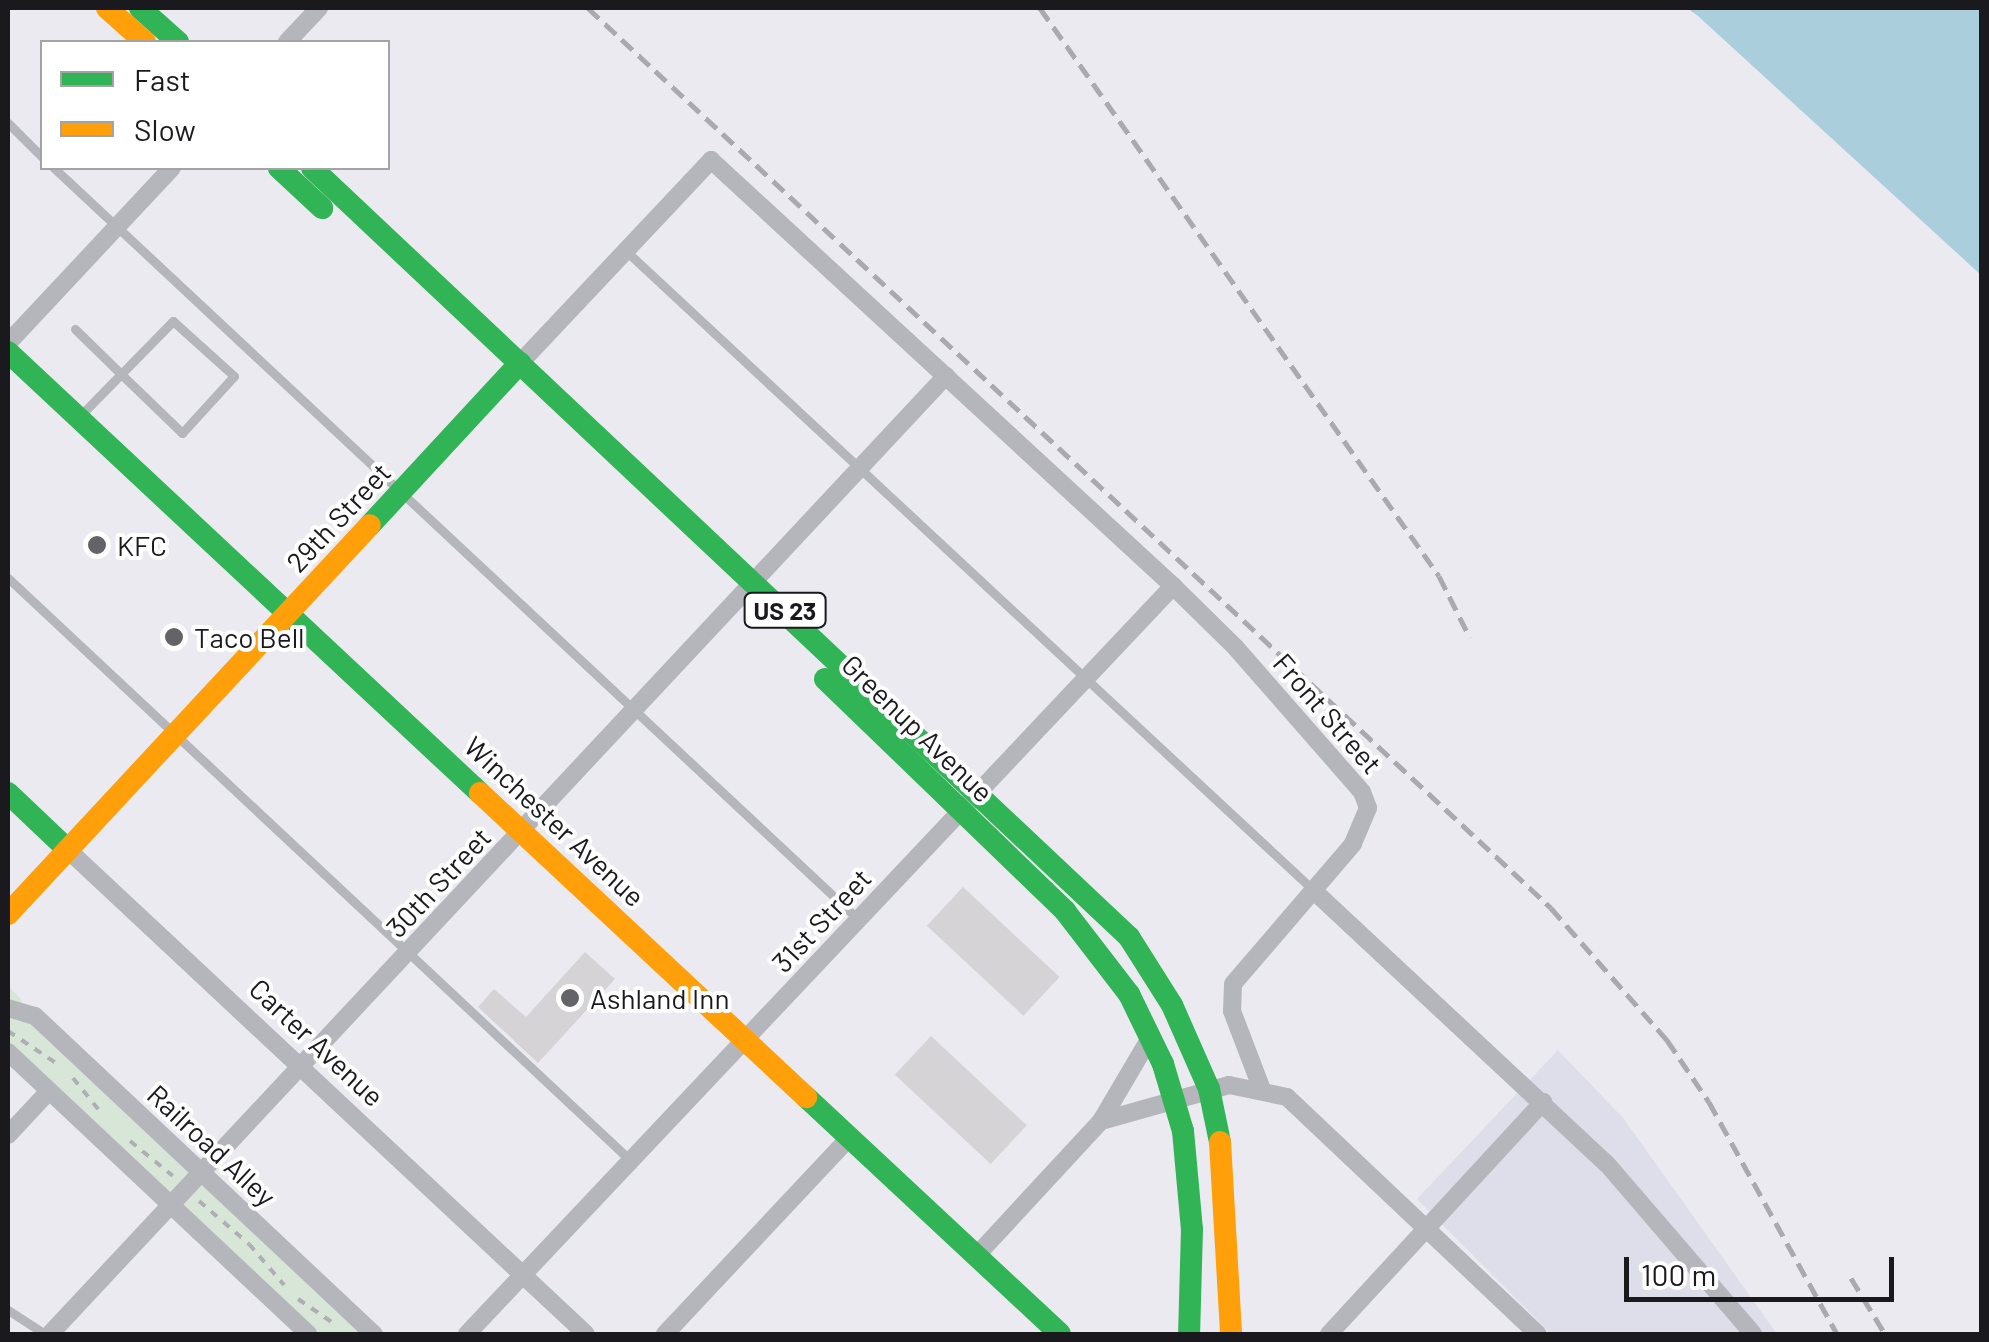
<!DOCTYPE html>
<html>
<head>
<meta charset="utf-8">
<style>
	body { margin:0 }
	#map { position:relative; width:1989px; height:1342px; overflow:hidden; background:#eaeaf0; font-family:Barlow,sans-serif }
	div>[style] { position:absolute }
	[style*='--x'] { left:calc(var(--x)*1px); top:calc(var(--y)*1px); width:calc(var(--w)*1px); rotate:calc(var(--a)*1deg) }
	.built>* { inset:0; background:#dedeeb }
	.green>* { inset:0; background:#d7e6d7 }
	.water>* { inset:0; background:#abcedc }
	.building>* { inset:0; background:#d5d3d5; transform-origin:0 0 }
	.path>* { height:4px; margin-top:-2px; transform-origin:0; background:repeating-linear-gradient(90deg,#aeafb4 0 8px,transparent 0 16px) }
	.lane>* { height:9px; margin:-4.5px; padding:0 4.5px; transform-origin:4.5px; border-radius:4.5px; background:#b4b6bc }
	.street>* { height:18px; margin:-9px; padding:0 9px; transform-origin:9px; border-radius:9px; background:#b4b6bc }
	.fast>* { height:22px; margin:-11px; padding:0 11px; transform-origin:11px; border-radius:11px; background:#30b455 }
	.slow>* { height:22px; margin:-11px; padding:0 11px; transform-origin:11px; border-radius:11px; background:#ff9f0a }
	.rail>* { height:5px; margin-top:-2.5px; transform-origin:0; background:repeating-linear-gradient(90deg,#a9a9ae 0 15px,transparent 0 23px) }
	.dots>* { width:28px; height:28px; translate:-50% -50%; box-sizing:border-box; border:5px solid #fff; border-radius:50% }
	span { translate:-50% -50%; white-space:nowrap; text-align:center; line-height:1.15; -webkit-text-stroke:8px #fff; paint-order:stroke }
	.shield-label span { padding:2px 8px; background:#fff; border:2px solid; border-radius:8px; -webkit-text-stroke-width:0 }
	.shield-label { font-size:25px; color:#1a1a1e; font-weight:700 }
	.street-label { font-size:28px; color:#1a1a1e }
	.poi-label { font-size:28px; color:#1a1a1e }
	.left { translate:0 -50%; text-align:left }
	.frame { position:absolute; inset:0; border:10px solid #1a1a1e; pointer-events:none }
	.legend { position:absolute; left:40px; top:40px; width:350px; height:130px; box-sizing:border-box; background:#fff; border:2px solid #a3a3a5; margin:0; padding:12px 18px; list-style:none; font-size:30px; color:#1a1a1e }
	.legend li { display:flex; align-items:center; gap:20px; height:50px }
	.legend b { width:50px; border:2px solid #a3a3a5 }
	.scale { position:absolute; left:1624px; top:1257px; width:270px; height:45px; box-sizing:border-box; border:5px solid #1a1a1e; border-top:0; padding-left:12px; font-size:30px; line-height:35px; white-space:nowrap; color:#1a1a1e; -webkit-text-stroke:8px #fff; paint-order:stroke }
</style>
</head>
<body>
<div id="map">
	<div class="built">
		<i style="clip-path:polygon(1558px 1050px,1624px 1119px,1777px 1334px,1551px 1334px,1417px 1199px)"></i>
	</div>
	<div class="green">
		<i style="clip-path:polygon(8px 986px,21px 999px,23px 1016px,362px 1334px,320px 1334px,8px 1041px)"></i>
	</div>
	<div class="water">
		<i style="clip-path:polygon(1687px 8px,1981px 8px,1981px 275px,1698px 16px)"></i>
	</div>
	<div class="building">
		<i style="left:963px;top:887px;width:132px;height:53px;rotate:43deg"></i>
		<i style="clip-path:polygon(585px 952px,615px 979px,538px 1063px,478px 1007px,494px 989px,526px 1017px)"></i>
		<i style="left:931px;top:1036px;width:131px;height:53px;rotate:43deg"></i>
	</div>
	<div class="path">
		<i style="--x:8;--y:1031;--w:61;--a:33.7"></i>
		<i style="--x:73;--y:1078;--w:46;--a:51.1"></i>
		<i style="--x:130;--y:1141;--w:55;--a:39.1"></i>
		<i style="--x:199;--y:1201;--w:66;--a:40.7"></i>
		<i style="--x:249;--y:1244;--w:54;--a:49.5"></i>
		<i style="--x:298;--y:1299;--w:46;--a:34.4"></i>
	</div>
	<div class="lane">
		<i style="--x:8;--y:123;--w:48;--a:45"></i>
		<i style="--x:54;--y:168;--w:1102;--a:43.05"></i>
		<i style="--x:626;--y:251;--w:937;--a:42.92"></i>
		<i style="--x:75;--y:329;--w:64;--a:44.4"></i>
		<i style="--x:121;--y:374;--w:85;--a:44"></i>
		<i style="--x:182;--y:433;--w:77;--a:-47.6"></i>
		<i style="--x:234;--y:376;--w:82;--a:-138"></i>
		<i style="--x:173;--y:321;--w:74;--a:134.5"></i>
		<i style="--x:121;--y:374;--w:59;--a:134.3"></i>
		<i style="--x:8;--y:578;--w:852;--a:43.1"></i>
		<i style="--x:8;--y:1310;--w:44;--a:33"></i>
	</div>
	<div class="street">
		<i style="--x:287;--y:42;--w:47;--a:-46.7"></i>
		<i style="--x:8;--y:343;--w:240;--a:-46.9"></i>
		<i style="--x:520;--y:363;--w:279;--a:-46.7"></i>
		<i style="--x:711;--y:160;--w:628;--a:42.68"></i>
		<i style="--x:1173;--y:586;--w:88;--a:44.5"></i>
		<i style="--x:1236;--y:648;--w:191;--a:48.8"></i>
		<i style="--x:1362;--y:792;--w:17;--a:69"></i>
		<i style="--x:1368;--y:808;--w:39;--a:113"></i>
		<i style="--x:1353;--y:844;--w:184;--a:130.6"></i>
		<i style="--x:1233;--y:984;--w:27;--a:92"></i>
		<i style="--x:1232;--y:1011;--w:81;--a:69.1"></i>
		<i style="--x:67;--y:849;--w:710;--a:43.06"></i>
		<i style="--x:1314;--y:891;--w:400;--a:43"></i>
		<i style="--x:1607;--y:1164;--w:224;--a:49.3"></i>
		<i style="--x:8;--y:1008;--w:28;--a:17"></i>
		<i style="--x:35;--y:1016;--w:465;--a:43.2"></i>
		<i style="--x:8;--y:1052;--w:412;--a:43.2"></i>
		<i style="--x:1101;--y:1121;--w:133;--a:-15.7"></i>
		<i style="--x:1229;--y:1085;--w:59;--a:11.7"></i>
		<i style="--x:1287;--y:1097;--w:345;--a:43.4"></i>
		<i style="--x:8;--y:1135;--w:60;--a:-47"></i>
		<i style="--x:976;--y:1256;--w:184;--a:-47.2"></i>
		<i style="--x:1101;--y:1121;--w:99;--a:-59.5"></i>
		<i style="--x:50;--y:1334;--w:1312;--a:-46.92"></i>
		<i style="--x:467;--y:1334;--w:1029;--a:-46.65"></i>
		<i style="--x:665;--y:1334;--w:270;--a:-46.8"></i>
		<i style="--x:1329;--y:1334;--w:316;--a:-47.3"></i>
	</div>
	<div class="fast">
		<i style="--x:140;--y:8;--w:51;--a:41.8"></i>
		<i style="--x:279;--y:168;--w:59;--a:42.9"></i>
		<i style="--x:312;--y:168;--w:1122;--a:43.27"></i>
		<i style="--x:1129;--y:937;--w:80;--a:57.7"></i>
		<i style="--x:1172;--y:1005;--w:92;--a:66.2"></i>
		<i style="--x:1209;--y:1089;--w:54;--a:78.3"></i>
		<i style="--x:8;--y:352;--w:646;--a:43.06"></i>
		<i style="--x:370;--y:525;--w:221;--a:-47.2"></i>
		<i style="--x:825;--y:679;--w:334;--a:44"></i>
		<i style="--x:1065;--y:911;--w:105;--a:52.4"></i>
		<i style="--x:1129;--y:994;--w:78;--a:64.1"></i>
		<i style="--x:1163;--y:1064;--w:70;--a:73.4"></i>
		<i style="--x:1183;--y:1131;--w:98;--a:84.8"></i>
		<i style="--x:1192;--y:1229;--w:105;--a:91.6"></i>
		<i style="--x:8;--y:793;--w:81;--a:43.5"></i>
		<i style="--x:806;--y:1097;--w:347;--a:43"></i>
	</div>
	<div class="slow">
		<i style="--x:107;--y:8;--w:51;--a:41.8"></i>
		<i style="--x:480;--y:793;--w:446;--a:43"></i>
		<i style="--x:8;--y:914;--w:531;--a:-47.06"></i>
		<i style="--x:1220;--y:1142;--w:192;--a:86.7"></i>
	</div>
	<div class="rail">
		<i style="--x:588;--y:8;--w:1318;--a:43.06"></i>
		<i style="--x:1551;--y:908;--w:176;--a:48.7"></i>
		<i style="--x:1667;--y:1040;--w:75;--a:55.9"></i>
		<i style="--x:1709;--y:1102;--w:265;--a:61.1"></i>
		<i style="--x:1040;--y:8;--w:694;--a:54.91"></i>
		<i style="--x:1439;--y:576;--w:69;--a:63.4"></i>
		<i style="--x:1851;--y:1278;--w:66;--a:58.7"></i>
	</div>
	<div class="dots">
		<i style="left:97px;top:545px;background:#636368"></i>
		<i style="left:174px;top:637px;background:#636368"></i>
		<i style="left:570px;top:998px;background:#636368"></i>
	</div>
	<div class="shield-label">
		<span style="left:785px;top:610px">US 23</span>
	</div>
	<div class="street-label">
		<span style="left:338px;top:517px;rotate:-47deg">29th Street</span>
		<span style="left:1328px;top:713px;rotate:49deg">Front Street</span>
		<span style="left:918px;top:728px;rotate:44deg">Greenup Avenue</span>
		<span style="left:555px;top:821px;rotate:43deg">Winchester Avenue</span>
		<span style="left:438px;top:882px;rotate:-47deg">30th Street</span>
		<span style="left:821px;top:920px;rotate:-47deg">31st Street</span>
		<span style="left:317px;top:1042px;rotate:43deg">Carter Avenue</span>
		<span style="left:212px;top:1145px;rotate:43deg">Railroad Alley</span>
	</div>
	<div class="poi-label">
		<span class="left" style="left:117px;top:545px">KFC</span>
		<span class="left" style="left:194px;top:637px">Taco Bell</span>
		<span class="left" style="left:590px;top:998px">Ashland Inn</span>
	</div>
	<div class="frame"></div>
	<ul class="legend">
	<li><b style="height:12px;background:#30b455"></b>Fast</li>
	<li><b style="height:12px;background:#ff9f0a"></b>Slow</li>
	</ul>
	<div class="scale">100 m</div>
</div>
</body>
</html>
